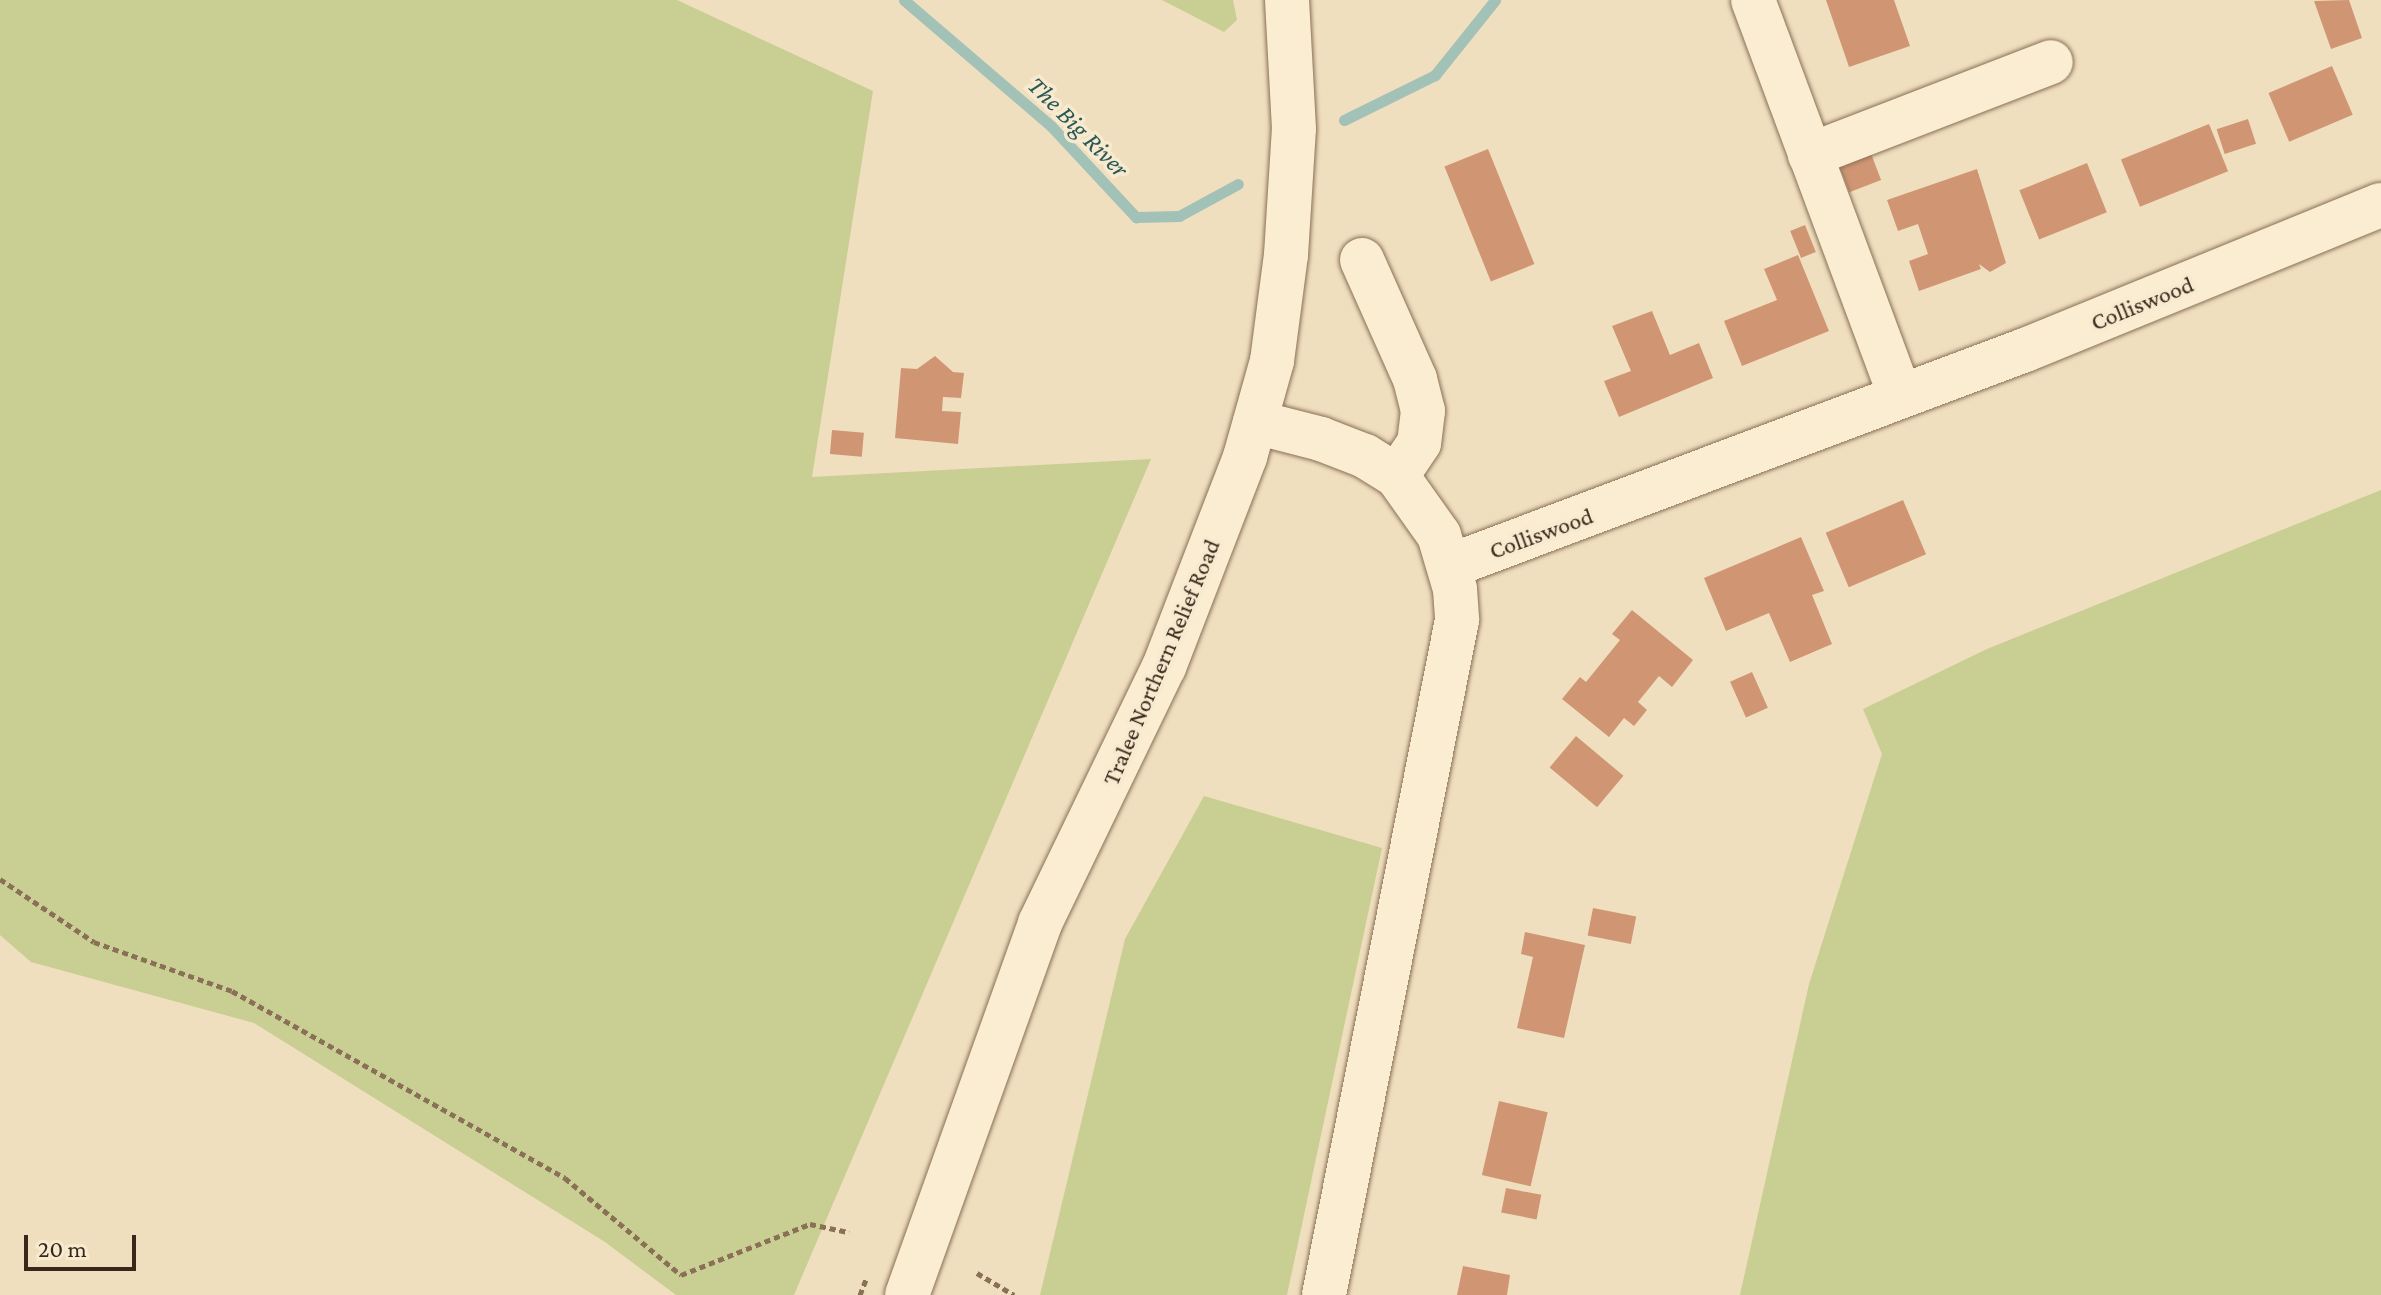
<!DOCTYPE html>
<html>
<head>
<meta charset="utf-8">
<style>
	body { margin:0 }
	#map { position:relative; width:2381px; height:1295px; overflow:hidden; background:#f0dfbf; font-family:"Crimson Pro",serif }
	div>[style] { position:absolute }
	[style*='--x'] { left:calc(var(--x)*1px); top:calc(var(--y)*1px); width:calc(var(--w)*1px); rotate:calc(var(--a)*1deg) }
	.green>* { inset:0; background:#c9ce92 }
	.stream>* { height:11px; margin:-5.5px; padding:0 5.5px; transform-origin:5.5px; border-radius:5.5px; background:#a2c1b7 }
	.building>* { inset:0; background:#d09673; transform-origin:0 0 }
	.path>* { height:5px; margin-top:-2.5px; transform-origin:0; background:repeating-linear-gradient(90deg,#897056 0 6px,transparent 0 10px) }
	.roads { filter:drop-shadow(0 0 2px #897056) drop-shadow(0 0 2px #897056) }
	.minor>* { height:44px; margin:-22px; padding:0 22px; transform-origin:22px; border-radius:22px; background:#faedd2 }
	span { translate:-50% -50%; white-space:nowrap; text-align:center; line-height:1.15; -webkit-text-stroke:7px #f7eacf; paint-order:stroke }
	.street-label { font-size:24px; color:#38281c }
	.water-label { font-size:26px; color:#2a5854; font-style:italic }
	.scale { position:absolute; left:24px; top:1235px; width:112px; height:36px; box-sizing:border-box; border:4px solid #38281c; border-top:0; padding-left:10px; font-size:24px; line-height:28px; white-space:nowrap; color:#38281c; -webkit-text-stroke:6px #f7eacf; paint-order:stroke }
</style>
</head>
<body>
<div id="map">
	<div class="green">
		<i style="clip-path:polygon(0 0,677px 0,873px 91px,812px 477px,1151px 459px,794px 1295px,676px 1295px,605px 1242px,254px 1023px,31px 962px,0 935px)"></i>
		<i style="clip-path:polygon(1162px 0,1233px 0,1237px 20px,1224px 32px)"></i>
		<i style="clip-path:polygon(2381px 490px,2381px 1295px,1740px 1295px,1809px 984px,1882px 754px,1863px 709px,1987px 649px)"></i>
		<i style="clip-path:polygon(1204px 796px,1382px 848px,1287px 1295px,1040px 1295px,1125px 939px)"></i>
	</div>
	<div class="stream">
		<i style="--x:904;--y:0;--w:194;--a:40.6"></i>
		<i style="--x:1051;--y:126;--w:125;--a:47"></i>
		<i style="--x:1136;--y:217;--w:43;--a:-1.3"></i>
		<i style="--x:1179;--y:216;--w:67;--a:-28.5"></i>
		<i style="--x:1344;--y:120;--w:102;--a:-26.3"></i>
		<i style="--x:1435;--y:75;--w:96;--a:-51.3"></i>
	</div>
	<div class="building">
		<i style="clip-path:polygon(1826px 0,1894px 0,1910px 46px,1849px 67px)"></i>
		<i style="clip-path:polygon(2349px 0,2362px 38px,2331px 49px,2314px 1px)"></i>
		<i style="left:2332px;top:66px;width:53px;height:69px;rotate:67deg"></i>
		<i style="left:2248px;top:119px;width:26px;height:33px;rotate:72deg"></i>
		<i style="left:2209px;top:124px;width:51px;height:95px;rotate:68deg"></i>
		<i style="left:1488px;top:149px;width:124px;height:47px;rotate:68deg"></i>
		<i style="left:1870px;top:151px;width:31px;height:34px;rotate:69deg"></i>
		<i style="left:2087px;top:163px;width:53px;height:73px;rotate:68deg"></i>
		<i style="clip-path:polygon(1977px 169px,2006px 263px,1990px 272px,1979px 264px,1981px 269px,1919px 291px,1909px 261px,1928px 254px,1918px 224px,1898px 231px,1887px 200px)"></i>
		<i style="left:1805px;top:225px;width:29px;height:16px;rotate:68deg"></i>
		<i style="clip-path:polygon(1798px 255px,1829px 331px,1742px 366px,1724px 321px,1777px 300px,1764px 269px)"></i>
		<i style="clip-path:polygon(1652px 311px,1670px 355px,1699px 343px,1713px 378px,1619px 417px,1604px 381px,1631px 371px,1612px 326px)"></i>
		<i style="clip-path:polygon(935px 356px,953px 372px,964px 373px,961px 398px,943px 397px,942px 411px,961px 412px,958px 444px,895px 438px,901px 368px,917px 369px)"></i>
		<i style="left:832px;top:430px;width:32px;height:24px;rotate:5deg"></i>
		<i style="left:1903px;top:500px;width:59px;height:84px;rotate:67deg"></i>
		<i style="clip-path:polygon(1801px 537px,1824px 591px,1812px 595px,1832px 644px,1790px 662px,1769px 613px,1726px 631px,1704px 578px)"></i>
		<i style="clip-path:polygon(1632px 610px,1693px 660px,1672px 687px,1659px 676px,1638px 702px,1647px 710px,1634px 726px,1624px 718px,1609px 737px,1562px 699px,1580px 677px,1586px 682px,1620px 640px,1612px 634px)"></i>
		<i style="left:1752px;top:672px;width:39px;height:24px;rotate:66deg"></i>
		<i style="left:1576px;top:736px;width:62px;height:41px;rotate:40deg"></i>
		<i style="left:1593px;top:908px;width:44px;height:28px;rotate:11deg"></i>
		<i style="clip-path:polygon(1525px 932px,1585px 945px,1564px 1038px,1517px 1028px,1533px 957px,1521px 954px)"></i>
		<i style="left:1499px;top:1101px;width:50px;height:76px;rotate:13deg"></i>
		<i style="left:1506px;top:1188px;width:36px;height:25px;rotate:11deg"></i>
		<i style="clip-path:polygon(1463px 1266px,1510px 1275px,1507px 1295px,1457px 1295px)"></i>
	</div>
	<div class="path">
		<i style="--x:0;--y:879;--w:113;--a:33.8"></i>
		<i style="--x:94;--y:942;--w:146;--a:19.5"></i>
		<i style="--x:232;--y:991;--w:382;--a:29.3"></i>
		<i style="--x:565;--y:1178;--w:151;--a:39.9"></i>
		<i style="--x:681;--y:1275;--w:139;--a:-21.6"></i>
		<i style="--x:810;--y:1224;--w:40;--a:12"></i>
		<i style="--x:977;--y:1273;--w:43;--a:30.7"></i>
		<i style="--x:860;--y:1295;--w:19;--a:-69"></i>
	</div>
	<div class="roads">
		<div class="minor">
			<i style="--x:1753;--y:0;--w:422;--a:69.6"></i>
			<i style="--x:1810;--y:155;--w:258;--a:-21.1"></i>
			<i style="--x:1362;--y:260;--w:130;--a:66"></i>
			<i style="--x:1415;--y:379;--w:33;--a:76"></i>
			<i style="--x:1423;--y:411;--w:32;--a:97"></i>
			<i style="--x:1419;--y:443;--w:40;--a:124"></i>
			<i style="--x:1255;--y:422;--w:68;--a:14.4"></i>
			<i style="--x:1321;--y:439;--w:47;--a:21.1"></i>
			<i style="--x:1365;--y:456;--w:38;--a:32"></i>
			<i style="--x:1397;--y:476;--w:72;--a:54.6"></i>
			<i style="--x:1439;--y:535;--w:56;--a:73.5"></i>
			<i style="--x:1455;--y:589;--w:31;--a:86"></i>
			<i style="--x:1457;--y:620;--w:688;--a:101.15"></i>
			<i style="--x:1450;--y:566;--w:614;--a:-20.59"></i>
			<i style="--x:2025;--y:350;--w:384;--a:-22.2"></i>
			<i style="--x:907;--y:1295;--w:395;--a:-70.3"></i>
			<i style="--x:1040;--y:923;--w:284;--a:-64.2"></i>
			<i style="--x:1164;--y:667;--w:225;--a:-68.9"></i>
			<i style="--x:1245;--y:457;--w:100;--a:-74.3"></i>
			<i style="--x:1272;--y:361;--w:107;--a:-82.5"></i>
			<i style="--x:1286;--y:255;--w:126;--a:-86.4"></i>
			<i style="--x:1294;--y:129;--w:129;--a:-93.1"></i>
		</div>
	</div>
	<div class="street-label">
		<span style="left:2142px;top:303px;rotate:-22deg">Colliswood</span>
		<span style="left:1541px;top:533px;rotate:-20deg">Colliswood</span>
		<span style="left:1161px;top:662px;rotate:-67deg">Tralee Northern Relief Road</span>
	</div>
	<div class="water-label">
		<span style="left:1078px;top:127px;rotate:45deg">The Big River</span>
	</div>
	<div class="scale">20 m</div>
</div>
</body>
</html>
